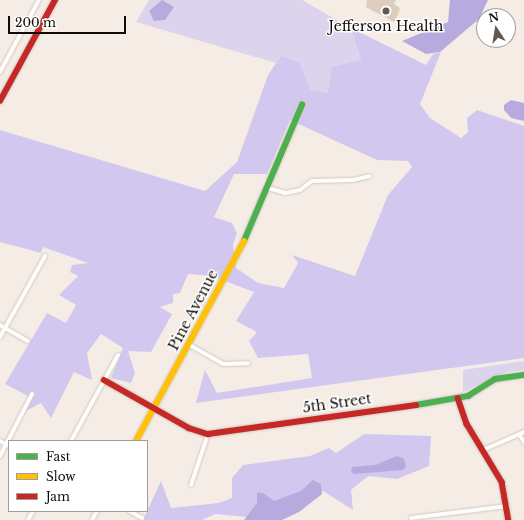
<!DOCTYPE html>
<html>
<head>
<meta charset="utf-8">
<style>
	body { margin:0 }
	#map { position:relative; width:524px; height:520px; overflow:hidden; background:#f5ede5; font-family:"Libre Baskerville",serif }
	div>[style] { position:absolute }
	[style*='--x'] { left:calc(var(--x)*1px); top:calc(var(--y)*1px); width:calc(var(--w)*1px); rotate:calc(var(--a)*1deg) }
	.green>* { inset:0; background:#dcd4ed }
	.forest>* { inset:0; background:#d2c7ef }
	.water>* { inset:0; background:#b7aade }
	.building>* { inset:0; background:#dccdbc }
	.roads { filter:drop-shadow(0 0 1px #d1c8c0) drop-shadow(0 0 1px #d1c8c0) }
	.street>* { height:4px; margin:-2px; padding:0 2px; transform-origin:2px; border-radius:2px; background:#fefcfb }
	.fast>* { height:5.5px; margin:-2.75px; padding:0 2.75px; transform-origin:2.75px; border-radius:2.75px; background:#4caf50 }
	.slow>* { height:5.5px; margin:-2.75px; padding:0 2.75px; transform-origin:2.75px; border-radius:2.75px; background:#ffc107 }
	.jam>* { height:5.5px; margin:-2.75px; padding:0 2.75px; transform-origin:2.75px; border-radius:2.75px; background:#c62828 }
	.dots>* { width:11px; height:11px; translate:-50% -50%; box-sizing:border-box; border:2px solid #fff; border-radius:50% }
	span { translate:-50% -50%; white-space:nowrap; text-align:center; line-height:1.15; -webkit-text-stroke:3px #fff; paint-order:stroke }
	.poi-label { font-size:14px; color:#120a04 }
	.street-label { font-size:14px; color:#120a04 }
	.legend { position:absolute; left:8px; top:440px; width:140px; height:72px; box-sizing:border-box; background:#fff; border:1px solid #a09d9b; margin:0; padding:5px 7px; list-style:none; font-size:12px; color:#120a04 }
	.legend li { display:flex; align-items:center; gap:8px; height:20px }
	.legend b { width:20px; border:1px solid #a09d9b }
	.north { position:absolute; left:476px; top:8px; width:40px; height:40px; box-sizing:border-box; background:#fff; border:1px solid #a09d9b; border-radius:50%; rotate:348deg; font-size:11px; font-weight:700; line-height:16px; text-align:center; color:#120a04 }
	.north::after { content:''; display:block; margin:auto; width:14px; height:18px; background:#615953; clip-path:polygon(50% 0,100% 100%,50% 72%,0 100%) }
	.scale { position:absolute; left:8px; top:16px; width:118px; height:18px; box-sizing:border-box; border:2px solid #120a04; border-top:0; padding-left:5px; font-size:12px; line-height:14px; white-space:nowrap; color:#120a04; -webkit-text-stroke:3px #fff; paint-order:stroke }
</style>
</head>
<body>
<div id="map">
	<div class="green">
		<i style="clip-path:polygon(149px 0,302px 0,351px 28px,361px 60px,329px 93px,310px 91px,281px 56px,276px 63px,136px 22px)"></i>
		<i style="clip-path:polygon(524px 361px,524px 370px,506px 372px,463px 392px,463px 370px)"></i>
	</div>
	<div class="forest">
		<i style="clip-path:polygon(evenodd,351px 28px,426px 65px,433px 54px,441px 52px,420px 104px,430px 118px,461px 138px,468px 132px,467px 118px,477px 110px,524px 126px,524px 358px,196px 403px,205px 370px,217px 393px,312px 378px,308px 354px,258px 358px,249px 341px,257px 332px,236px 321px,254px 292px,212px 276px,188px 274px,180px 293px,173px 294px,173px 303px,160px 307px,172px 314px,151px 352px,128px 351px,135px 373px,131px 383px,111px 378px,123px 348px,101px 334px,87px 353px,92px 380px,74px 372px,51px 418px,41px 403px,26px 411px,30px 397px,5px 384px,47px 313px,66px 323px,76px 305px,59px 295px,78px 276px,70px 272px,72px 265px,88px 263px,43px 247px,41px 253px,0 242px,0 130px,205px 191px,237px 162px,268px 75px,281px 56px,299px 62px,310px 90px,328px 93px,332px 67px,361px 60px,351px 28px,290px 120px,377px 160px,408px 161px,412px 167px,388px 195px,355px 276px,292px 255px,298px 263px,284px 288px,258px 283px,236px 268px,233px 245px,237px 233px,232px 223px,214px 217px,234px 174px,267px 174px,290px 120px)"></i>
		<i style="clip-path:polygon(364px 434px,431px 436px,429px 466px,397px 479px,368px 476px,351px 490px,353px 510px,323px 491px,282px 520px,215px 514px,202px 520px,143px 520px,161px 481px,171px 508px,219px 503px,232px 498px,232px 478px,243px 465px,310px 456px,329px 448px,336px 453px)"></i>
	</div>
	<div class="water">
		<i style="clip-path:polygon(162px 0,174px 7px,165px 20px,154px 21px,149px 11px)"></i>
		<i style="clip-path:polygon(450px 0,488px 0,479px 19px,440px 52px,426px 54px,402px 41px,448px 22px)"></i>
		<i style="clip-path:polygon(511px 100px,524px 103px,524px 121px,511px 118px,504px 110px,504px 105px)"></i>
		<i style="clip-path:polygon(397px 456px,404px 459px,406px 466px,403px 470px,354px 474px,351px 471px,352px 467px,375px 465px)"></i>
		<i style="clip-path:polygon(313px 480px,321px 484px,322px 494px,299px 512px,282px 520px,244px 520px,257px 503px,257px 493px,263px 493px,274px 501px,301px 491px)"></i>
	</div>
	<div class="building">
		<i style="clip-path:polygon(367px 0,396px 0,394px 4px,400px 8px,396px 20px,394px 22px,366px 7px)"></i>
	</div>
	<div class="roads">
		<div class="street">
			<i style="--x:0;--y:72;--w:82;--a:-61.6"></i>
			<i style="--x:268;--y:188;--w:18;--a:16"></i>
			<i style="--x:285;--y:193;--w:15;--a:-11"></i>
			<i style="--x:300;--y:190;--w:15;--a:-37"></i>
			<i style="--x:312;--y:181;--w:41;--a:-1.4"></i>
			<i style="--x:353;--y:180;--w:17;--a:-13"></i>
			<i style="--x:0;--y:325;--w:32;--a:30"></i>
			<i style="--x:0;--y:337;--w:93;--a:-60.9"></i>
			<i style="--x:188;--y:344;--w:40;--a:29.7"></i>
			<i style="--x:223;--y:364;--w:25;--a:-2"></i>
			<i style="--x:519;--y:434;--w:9;--a:58"></i>
			<i style="--x:0;--y:441;--w:10;--a:29"></i>
			<i style="--x:71;--y:441;--w:98;--a:-61.3"></i>
			<i style="--x:483;--y:450;--w:45;--a:-23.7"></i>
			<i style="--x:0;--y:456;--w:70;--a:-62.7"></i>
			<i style="--x:191;--y:485;--w:54;--a:-71.6"></i>
			<i style="--x:129;--y:511;--w:15;--a:28"></i>
			<i style="--x:411;--y:518;--w:97;--a:-7.1"></i>
			<i style="--x:28;--y:520;--w:10;--a:-61"></i>
			<i style="--x:92;--y:520;--w:10;--a:-61"></i>
		</div>
		<div class="fast">
			<i style="--x:244;--y:241;--w:148;--a:-66.9"></i>
			<i style="--x:416;--y:405;--w:53;--a:-9.8"></i>
			<i style="--x:468;--y:396;--w:32;--a:-32"></i>
			<i style="--x:495;--y:379;--w:29;--a:-8"></i>
		</div>
		<div class="slow">
			<i style="--x:136;--y:441;--w:227;--a:-61.6"></i>
		</div>
		<div class="jam">
			<i style="--x:0;--y:101;--w:115;--a:-61.4"></i>
			<i style="--x:104;--y:380;--w:98;--a:29.5"></i>
			<i style="--x:189;--y:428;--w:20;--a:18"></i>
			<i style="--x:208;--y:434;--w:210;--a:-7.9"></i>
			<i style="--x:458;--y:398;--w:28;--a:71"></i>
			<i style="--x:467;--y:424;--w:68;--a:58.9"></i>
			<i style="--x:502;--y:482;--w:39;--a:80"></i>
		</div>
	</div>
	<div class="dots">
		<i style="left:386px;top:11px;background:#615953"></i>
	</div>
	<div class="poi-label">
		<span style="left:386px;top:26px">Jefferson Health</span>
	</div>
	<div class="street-label">
		<span style="left:193px;top:310px;rotate:-62deg">Pine Avenue</span>
		<span style="left:337px;top:403px;rotate:-8deg">5th Street</span>
	</div>
	<ul class="legend">
	<li><b style="height:5px;background:#4caf50"></b>Fast</li>
	<li><b style="height:5px;background:#ffc107"></b>Slow</li>
	<li><b style="height:5px;background:#c62828"></b>Jam</li>
	</ul>
	<div class="north">N</div>
	<div class="scale">200 m</div>
</div>
</body>
</html>
